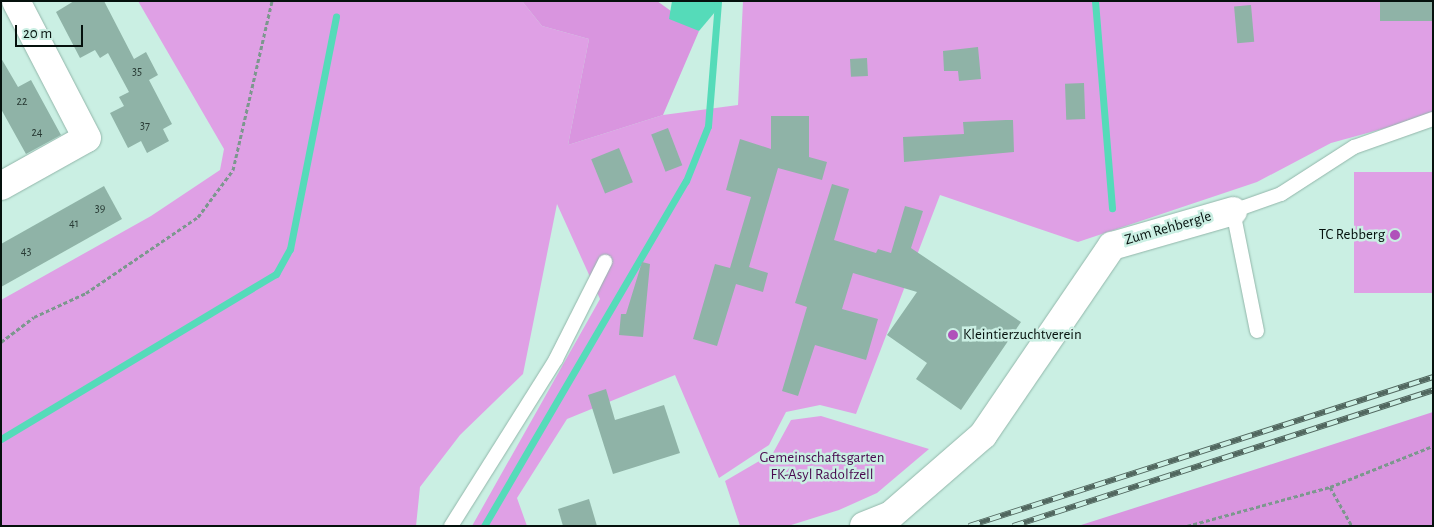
<!DOCTYPE html>
<html>
<head>
<meta charset="utf-8">
<style>
	body { margin:0 }
	#map { position:relative; width:1434px; height:527px; overflow:hidden; background:#caefe3; font-family:"Alegreya Sans",sans-serif }
	div>[style] { position:absolute }
	[style*='--x'] { left:calc(var(--x)*1px); top:calc(var(--y)*1px); width:calc(var(--w)*1px); rotate:calc(var(--a)*1deg) }
	.green>* { inset:0; background:#dfa0e5; transform-origin:0 0 }
	.forest>* { inset:0; background:#d995df }
	.water>* { inset:0; background:#55dbb9 }
	.stream>* { height:7px; margin:-3.5px; padding:0 3.5px; transform-origin:3.5px; border-radius:3.5px; background:#55dbb9 }
	.building>* { inset:0; background:#8fb3a7; transform-origin:0 0 }
	.path>* { height:3px; margin-top:-1.5px; transform-origin:0; background:repeating-linear-gradient(90deg,#7c978e 0 4px,transparent 0 6.5px) }
	.roads { filter:drop-shadow(0 0 1px #92b6aa) drop-shadow(0 0 1px #92b6aa) }
	.service>* { height:14px; margin:-7px; padding:0 7px; transform-origin:7px; border-radius:7px; background:#fff }
	.minor>* { height:28px; margin:-14px; padding:0 14px; transform-origin:14px; border-radius:14px; background:#fff }
	.rail>* { height:5.5px; margin-top:-2.75px; transform-origin:0; background:repeating-linear-gradient(90deg,#caefe3 0 11px,#51675f 0 22px); box-sizing:border-box; border-block:1px solid #51675f }
	.dots>* { width:14px; height:14px; translate:-50% -50%; box-sizing:border-box; border:2px solid #caefe3; border-radius:50% }
	span { translate:-50% -50%; white-space:nowrap; text-align:center; line-height:1.15; -webkit-text-stroke:5px #caefe3; paint-order:stroke }
	.number-label { font-size:12px; color:#283a34 }
	.number-label span { -webkit-text-stroke-width:0 }
	.street-label { font-size:15px; color:#05110d }
	.poi-label { font-size:15px; color:#05110d }
	.right { translate:-100% -50%; text-align:right }
	.left { translate:0 -50%; text-align:left }
	.park-label { font-size:15px; color:#490a4f }
	.frame { position:absolute; inset:0; border:2px solid #05110d; pointer-events:none }
	.scale { position:absolute; left:15px; top:25px; width:68px; height:22px; box-sizing:border-box; border:2px solid #05110d; border-top:0; padding-left:6px; font-size:15px; line-height:18px; white-space:nowrap; color:#05110d; -webkit-text-stroke:4px #caefe3; paint-order:stroke }
</style>
</head>
<body>
<div id="map">
	<div class="green">
		<i style="clip-path:polygon(138px 1px,522px 1px,542px 26px,589px 39px,568px 145px,663px 115px,738px 105px,743px 1px,1433px 1px,1433px 115px,1331px 143px,1257px 182px,1078px 242px,940px 195px,856px 414px,820px 405px,786px 412px,769px 445px,719px 478px,675px 375px,567px 419px,517px 498px,527px 526px,472px 526px,600px 299px,557px 204px,523px 374px,460px 435px,420px 487px,416px 526px,1px 526px,1px 300px,151px 216px,220px 170px,224px 149px)"></i>
		<i style="left:1433px;top:172px;width:121px;height:79px;rotate:90deg"></i>
		<i style="clip-path:polygon(821px 416px,929px 449px,877px 493px,839px 510px,788px 526px,740px 526px,725px 481px,773px 453px,791px 420px)"></i>
	</div>
	<div class="forest">
		<i style="clip-path:polygon(522px 1px,657px 1px,699px 31px,663px 115px,568px 145px,589px 39px,542px 26px)"></i>
		<i style="clip-path:polygon(1433px 412px,1433px 526px,1078px 526px,1266px 466px)"></i>
	</div>
	<div class="water">
		<i style="clip-path:polygon(672px 1px,716px 1px,715px 12px,699px 31px,669px 19px)"></i>
	</div>
	<div class="stream">
		<i style="--x:1095;--y:1;--w:208;--a:85.3"></i>
		<i style="--x:1;--y:439;--w:321;--a:-31"></i>
		<i style="--x:276;--y:274;--w:29;--a:-61"></i>
		<i style="--x:290;--y:249;--w:237;--a:-78.8"></i>
		<i style="--x:484;--y:526;--w:400;--a:-59.7"></i>
		<i style="--x:686;--y:181;--w:59;--a:-68.2"></i>
		<i style="--x:708;--y:126;--w:125;--a:-85.4"></i>
	</div>
	<div class="building">
		<i style="clip-path:polygon(74px 1px,104px 1px,134px 59px,146px 52px,158px 75px,149px 80px,172px 124px,163px 129px,169px 141px,147px 153px,141px 141px,128px 148px,110px 113px,124px 106px,119px 97px,129px 92px,108px 53px,100px 58px,95px 50px,80px 58px,56px 12px)"></i>
		<i style="left:1433px;top:1px;width:20px;height:53px;rotate:90deg"></i>
		<i style="left:1251px;top:5px;width:37px;height:17px;rotate:85deg"></i>
		<i style="clip-path:polygon(978px 47px,981px 79px,959px 81px,958px 71px,944px 71px,943px 51px)"></i>
		<i style="clip-path:polygon(1px 58px,18px 87px,31px 80px,61px 135px,26px 154px,1px 109px)"></i>
		<i style="left:867px;top:58px;width:18px;height:17px;rotate:87deg"></i>
		<i style="left:1084px;top:83px;width:36px;height:19px;rotate:88deg"></i>
		<i style="clip-path:polygon(771px 116px,809px 116px,809px 157px,827px 162px,822px 180px,778px 168px,749px 267px,768px 273px,763px 292px,736px 284px,717px 346px,693px 339px,715px 264px,730px 268px,751px 197px,726px 190px,740px 139px,771px 149px)"></i>
		<i style="clip-path:polygon(1006px 120px,1013px 120px,1014px 152px,904px 162px,903px 137px,964px 134px,963px 122px)"></i>
		<i style="left:668px;top:128px;width:40px;height:18px;rotate:69deg"></i>
		<i style="left:619px;top:148px;width:37px;height:30px;rotate:68deg"></i>
		<i style="clip-path:polygon(832px 184px,849px 189px,834px 240px,876px 253px,878px 249px,891px 253px,905px 206px,923px 211px,911px 248px,1021px 322px,961px 410px,916px 379px,927px 363px,887px 335px,917px 292px,853px 273px,842px 309px,878px 319px,866px 360px,815px 345px,798px 396px,782px 391px,807px 307px,795px 303px)"></i>
		<i style="clip-path:polygon(104px 186px,122px 219px,1px 287px,1px 244px)"></i>
		<i style="clip-path:polygon(642px 262px,650px 264px,643px 337px,619px 335px,621px 314px,626px 314px)"></i>
		<i style="clip-path:polygon(606px 389px,615px 420px,664px 405px,680px 453px,613px 474px,588px 395px)"></i>
		<i style="clip-path:polygon(589px 499px,597px 526px,563px 526px,558px 509px)"></i>
	</div>
	<div class="path">
		<i style="--x:1;--y:342;--w:41;--a:-37.1"></i>
		<i style="--x:34;--y:317;--w:57;--a:-24.8"></i>
		<i style="--x:86;--y:293;--w:135;--a:-34.2"></i>
		<i style="--x:198;--y:217;--w:59;--a:-53.3"></i>
		<i style="--x:233;--y:170;--w:173;--a:-77"></i>
		<i style="--x:1330;--y:487;--w:45;--a:60.6"></i>
		<i style="--x:1187;--y:526;--w:148;--a:-15.3"></i>
		<i style="--x:1330;--y:487;--w:111;--a:-21.7"></i>
	</div>
	<div class="roads">
		<div class="service">
			<i style="--x:1257;--y:331;--w:122;--a:-101.3"></i>
			<i style="--x:1233;--y:211;--w:51;--a:-19.5"></i>
			<i style="--x:1281;--y:194;--w:87;--a:-32.8"></i>
			<i style="--x:1354;--y:147;--w:84;--a:-19.5"></i>
			<i style="--x:451;--y:526;--w:197;--a:-57.8"></i>
			<i style="--x:556;--y:359;--w:109;--a:-63.2"></i>
		</div>
		<div class="minor">
			<i style="--x:1;--y:186;--w:98;--a:-29.2"></i>
			<i style="--x:87;--y:138;--w:154;--a:-117.4"></i>
			<i style="--x:864;--y:526;--w:29;--a:-22"></i>
			<i style="--x:891;--y:515;--w:122;--a:-41"></i>
			<i style="--x:983;--y:435;--w:229;--a:-55.7"></i>
			<i style="--x:1112;--y:246;--w:126;--a:-16.1"></i>
		</div>
	</div>
	<div class="rail">
		<i style="--x:969;--y:526;--w:487;--a:-17.8"></i>
		<i style="--x:1013;--y:526;--w:441;--a:-17.9"></i>
	</div>
	<div class="dots">
		<i style="left:1395px;top:235px;background:#b051ba"></i>
		<i style="left:953px;top:335px;background:#b051ba"></i>
	</div>
	<div class="number-label">
		<span style="left:137px;top:72px">35</span>
		<span style="left:22px;top:102px">22</span>
		<span style="left:145px;top:126px">37</span>
		<span style="left:37px;top:133px">24</span>
		<span style="left:100px;top:209px">39</span>
		<span style="left:74px;top:224px">41</span>
		<span style="left:26px;top:252px">43</span>
	</div>
	<div class="street-label">
		<span style="left:1168px;top:228px;rotate:-16deg">Zum Rehbergle</span>
	</div>
	<div class="poi-label">
		<span class="right" style="left:1385px;top:235px">TC Rebberg</span>
		<span class="left" style="left:963px;top:335px">Kleintierzuchtverein</span>
	</div>
	<div class="park-label">
		<span style="left:822px;top:466px">Gemeinschaftsgarten<br>FK-Asyl Radolfzell</span>
	</div>
	<div class="frame"></div>
	<div class="scale">20 m</div>
</div>
</body>
</html>
